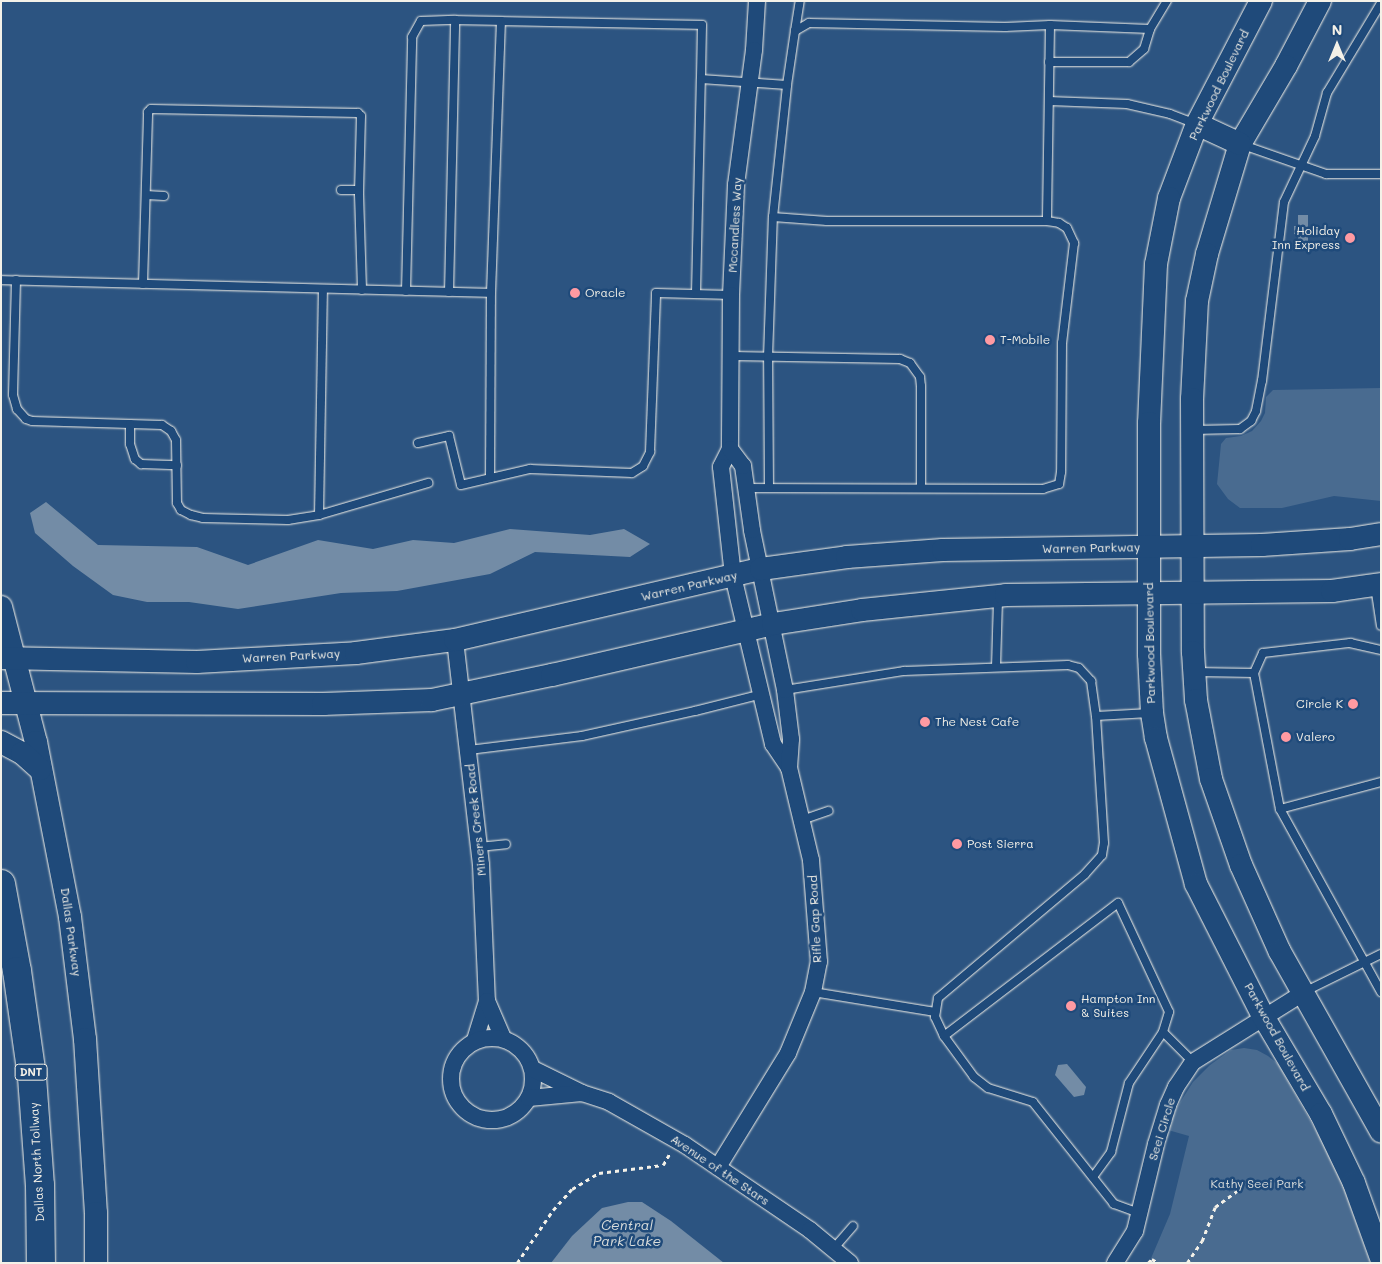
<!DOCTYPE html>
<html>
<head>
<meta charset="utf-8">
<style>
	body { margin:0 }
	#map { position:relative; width:1382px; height:1264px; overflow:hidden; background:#2c5481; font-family:Mali,sans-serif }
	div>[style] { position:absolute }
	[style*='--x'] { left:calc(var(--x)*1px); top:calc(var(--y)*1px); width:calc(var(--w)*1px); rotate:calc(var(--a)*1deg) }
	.green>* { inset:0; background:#496b90 }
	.water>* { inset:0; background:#738ca6 }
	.path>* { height:2.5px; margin-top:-1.25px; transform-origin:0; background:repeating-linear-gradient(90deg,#f4f1e8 0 4px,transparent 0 8px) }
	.roads { filter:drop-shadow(0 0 1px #f4f1e8) drop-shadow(0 0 1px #f4f1e8) }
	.service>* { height:8px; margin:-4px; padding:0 4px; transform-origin:4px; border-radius:4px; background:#1f4a7a }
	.minor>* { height:16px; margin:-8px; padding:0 8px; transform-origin:8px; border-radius:8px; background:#1f4a7a }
	.minor>.ring { margin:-8px; padding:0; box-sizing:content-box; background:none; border:16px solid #1f4a7a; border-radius:50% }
	.secondary>* { height:22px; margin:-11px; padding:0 11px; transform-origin:11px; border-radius:11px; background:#1f4a7a }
	.motorway>* { height:28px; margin:-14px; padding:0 14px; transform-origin:14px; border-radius:14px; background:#1f4a7a }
	.dots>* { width:14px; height:14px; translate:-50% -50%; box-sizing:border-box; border:2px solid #1f4a7a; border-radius:50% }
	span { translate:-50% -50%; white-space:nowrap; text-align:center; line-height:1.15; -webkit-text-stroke:5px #1f4a7a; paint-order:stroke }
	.shield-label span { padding:1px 4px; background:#1f4a7a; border:1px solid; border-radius:4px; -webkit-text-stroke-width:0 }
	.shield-label { font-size:11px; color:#f4f1e8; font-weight:700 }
	.street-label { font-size:12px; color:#f4f1e8 }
	.poi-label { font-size:12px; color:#f4f1e8 }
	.right { translate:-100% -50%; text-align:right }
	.left { translate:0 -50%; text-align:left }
	.park-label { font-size:12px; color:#dadddb }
	.water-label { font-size:14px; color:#dadddb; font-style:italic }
	.frame { position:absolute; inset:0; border:2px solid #f4f1e8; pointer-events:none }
	.north { position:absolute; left:1312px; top:20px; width:50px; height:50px; -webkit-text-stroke:4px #1f4a7a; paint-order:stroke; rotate:0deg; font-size:14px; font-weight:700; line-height:20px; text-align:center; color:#f4f1e8 }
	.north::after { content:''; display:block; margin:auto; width:18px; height:22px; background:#f4f1e8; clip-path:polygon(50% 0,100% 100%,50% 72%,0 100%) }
</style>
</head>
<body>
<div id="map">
	<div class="green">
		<i style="clip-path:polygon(1381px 388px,1381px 501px,1334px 496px,1282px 508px,1240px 508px,1228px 499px,1217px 484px,1221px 444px,1226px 438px,1241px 436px,1252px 431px,1261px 421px,1265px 413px,1266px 397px,1273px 390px)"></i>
		<i style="clip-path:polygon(1244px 1048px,1257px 1050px,1268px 1056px,1278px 1064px,1323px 1143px,1344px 1187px,1370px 1263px,1149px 1263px,1170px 1214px,1189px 1136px,1168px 1130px,1174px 1112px,1193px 1082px,1210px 1065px,1231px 1050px)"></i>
	</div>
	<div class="water">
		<i style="clip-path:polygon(1298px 215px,1308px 215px,1308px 243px,1298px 243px,1298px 235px,1294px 234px,1294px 226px,1298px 226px)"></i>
		<i style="clip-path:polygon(46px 502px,98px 545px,197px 547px,248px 565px,318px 540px,373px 549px,413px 540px,454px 543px,510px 529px,590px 535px,624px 529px,650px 544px,630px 557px,535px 552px,490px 574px,397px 591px,341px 593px,238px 609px,189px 602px,147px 602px,113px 595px,73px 566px,35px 533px,30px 513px)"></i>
		<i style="clip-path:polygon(1067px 1064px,1086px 1087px,1084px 1095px,1074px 1097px,1055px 1075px,1058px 1065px)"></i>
		<i style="clip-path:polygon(628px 1202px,642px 1202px,671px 1221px,724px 1263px,551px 1263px,572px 1236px,602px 1208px)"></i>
	</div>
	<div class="path">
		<i style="--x:517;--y:1263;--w:64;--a:-55.8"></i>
		<i style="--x:553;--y:1210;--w:28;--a:-48"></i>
		<i style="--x:572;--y:1189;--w:31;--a:-31"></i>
		<i style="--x:599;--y:1173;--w:64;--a:-7.1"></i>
		<i style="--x:663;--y:1165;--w:14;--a:-60"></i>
		<i style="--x:1148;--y:1263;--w:6;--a:-45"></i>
		<i style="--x:1152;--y:1259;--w:8;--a:30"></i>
		<i style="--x:1187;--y:1263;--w:27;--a:-56"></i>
		<i style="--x:1202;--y:1241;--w:36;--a:-69"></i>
		<i style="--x:1215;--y:1207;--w:29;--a:-36"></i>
	</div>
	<div class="roads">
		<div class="service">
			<i style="--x:1050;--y:25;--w:100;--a:2.3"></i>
			<i style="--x:1150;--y:29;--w:33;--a:-59"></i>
			<i style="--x:795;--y:31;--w:30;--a:-81"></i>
			<i style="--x:1049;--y:62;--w:80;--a:0"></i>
			<i style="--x:1129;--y:62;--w:20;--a:-41"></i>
			<i style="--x:1144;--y:49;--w:21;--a:-73"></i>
			<i style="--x:1049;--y:101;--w:78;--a:2.2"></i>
			<i style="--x:1127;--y:104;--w:44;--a:13.1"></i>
			<i style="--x:1170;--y:114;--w:28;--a:21"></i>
			<i style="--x:1243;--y:145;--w:88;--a:19.3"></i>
			<i style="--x:1326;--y:174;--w:55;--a:0"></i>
			<i style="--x:341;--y:190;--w:18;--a:0"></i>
			<i style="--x:146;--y:195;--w:18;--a:3"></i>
			<i style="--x:773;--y:217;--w:54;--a:4.2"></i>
			<i style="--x:827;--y:221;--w:220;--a:0"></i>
			<i style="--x:1;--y:280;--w:490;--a:1.5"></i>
			<i style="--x:491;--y:293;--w:272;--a:-87.9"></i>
			<i style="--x:501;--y:21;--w:201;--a:1.1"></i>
			<i style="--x:702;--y:25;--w:54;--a:91.1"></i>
			<i style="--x:701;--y:79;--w:86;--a:4"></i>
			<i style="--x:787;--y:85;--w:55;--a:-81.6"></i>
			<i style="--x:795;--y:31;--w:16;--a:-30"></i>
			<i style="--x:809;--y:23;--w:196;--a:1.2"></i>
			<i style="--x:1005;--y:27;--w:45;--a:-2.5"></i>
			<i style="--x:1050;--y:25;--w:196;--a:90.9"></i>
			<i style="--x:1047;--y:221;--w:12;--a:9"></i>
			<i style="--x:1059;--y:223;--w:9;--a:32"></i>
			<i style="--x:1067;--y:228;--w:17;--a:65"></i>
			<i style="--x:1074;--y:243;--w:101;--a:96.8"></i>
			<i style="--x:1062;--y:343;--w:129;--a:90.4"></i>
			<i style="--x:1061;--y:472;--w:12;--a:99"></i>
			<i style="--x:1059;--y:484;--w:17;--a:163"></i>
			<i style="--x:1043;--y:489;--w:297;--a:-179.8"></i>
			<i style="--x:16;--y:280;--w:115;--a:91.5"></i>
			<i style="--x:13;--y:395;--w:15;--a:74"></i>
			<i style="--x:17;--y:409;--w:13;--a:48"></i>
			<i style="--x:26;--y:419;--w:6;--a:18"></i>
			<i style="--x:32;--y:421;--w:130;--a:1.8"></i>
			<i style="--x:162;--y:425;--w:11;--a:34"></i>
			<i style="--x:171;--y:431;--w:10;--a:61"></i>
			<i style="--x:176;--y:440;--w:63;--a:89.1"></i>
			<i style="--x:177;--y:503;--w:8;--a:60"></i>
			<i style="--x:181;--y:510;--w:11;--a:27"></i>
			<i style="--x:191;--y:515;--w:12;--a:14"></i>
			<i style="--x:203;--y:518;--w:85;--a:1.3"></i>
			<i style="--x:288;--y:520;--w:31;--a:-9"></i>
			<i style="--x:319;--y:515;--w:114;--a:-16.4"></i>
			<i style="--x:143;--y:284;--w:172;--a:-88.3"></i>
			<i style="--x:148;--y:112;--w:4;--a:-45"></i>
			<i style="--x:151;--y:109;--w:207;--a:1.1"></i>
			<i style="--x:358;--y:113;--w:4;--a:45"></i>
			<i style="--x:361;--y:116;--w:78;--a:91.5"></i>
			<i style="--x:359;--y:194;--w:96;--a:88.2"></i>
			<i style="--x:406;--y:291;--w:254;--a:-88.6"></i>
			<i style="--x:412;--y:37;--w:18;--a:-61"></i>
			<i style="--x:421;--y:21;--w:34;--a:-2"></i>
			<i style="--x:449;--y:292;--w:272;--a:-88.7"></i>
			<i style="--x:455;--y:20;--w:46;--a:1.2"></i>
			<i style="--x:696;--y:293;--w:214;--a:-88.7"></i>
			<i style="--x:732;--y:356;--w:168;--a:1"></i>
			<i style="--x:900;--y:359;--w:11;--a:22"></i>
			<i style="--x:910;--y:363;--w:17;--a:54"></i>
			<i style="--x:920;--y:377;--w:9;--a:84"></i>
			<i style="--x:921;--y:386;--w:101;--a:90"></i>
			<i style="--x:130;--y:424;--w:20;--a:90"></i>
			<i style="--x:130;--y:444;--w:16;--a:72"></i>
			<i style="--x:135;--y:459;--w:8;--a:40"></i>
			<i style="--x:141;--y:464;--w:36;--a:2"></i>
			<i style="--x:1193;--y:430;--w:47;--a:-1.2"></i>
			<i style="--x:1240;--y:429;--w:14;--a:-36"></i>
			<i style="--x:1251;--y:421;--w:11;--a:-63"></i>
			<i style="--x:1256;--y:411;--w:31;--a:-79"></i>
			<i style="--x:1262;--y:381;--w:180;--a:-83"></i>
			<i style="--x:1284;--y:202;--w:73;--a:-64.8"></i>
			<i style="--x:1315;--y:136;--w:45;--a:-74.4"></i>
			<i style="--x:1327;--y:93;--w:105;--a:-59"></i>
			<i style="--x:418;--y:443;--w:32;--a:-13"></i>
			<i style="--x:449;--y:436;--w:50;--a:76.2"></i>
			<i style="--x:461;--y:485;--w:71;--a:-13.1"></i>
			<i style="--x:530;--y:469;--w:102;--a:2.2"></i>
			<i style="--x:632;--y:473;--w:13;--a:-32"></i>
			<i style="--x:643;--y:466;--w:16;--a:-63"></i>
			<i style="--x:650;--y:452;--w:159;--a:-87.8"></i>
			<i style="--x:656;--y:293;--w:75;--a:1.5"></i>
			<i style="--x:490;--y:478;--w:185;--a:-89.7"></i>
			<i style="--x:769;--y:488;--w:131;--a:-90.4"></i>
			<i style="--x:768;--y:357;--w:140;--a:-88"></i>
			<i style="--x:773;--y:217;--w:133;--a:-83.9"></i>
			<i style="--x:319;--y:515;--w:226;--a:-89"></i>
			<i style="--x:1375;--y:586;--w:40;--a:81.5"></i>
			<i style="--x:996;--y:667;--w:68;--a:-88.3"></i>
			<i style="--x:1196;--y:672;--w:58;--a:1"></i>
			<i style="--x:1254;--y:673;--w:22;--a:-66"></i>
			<i style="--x:1263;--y:653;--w:88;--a:-6.6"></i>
			<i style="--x:1350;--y:643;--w:32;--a:13"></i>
			<i style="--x:1254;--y:673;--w:138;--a:79.2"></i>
			<i style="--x:1280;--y:809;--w:209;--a:61.1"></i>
			<i style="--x:785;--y:690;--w:121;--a:-9.1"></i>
			<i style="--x:904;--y:671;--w:164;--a:-2.1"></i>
			<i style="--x:1068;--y:665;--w:11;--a:15"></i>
			<i style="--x:1079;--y:668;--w:18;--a:47"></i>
			<i style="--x:1091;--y:681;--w:35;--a:82"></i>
			<i style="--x:1096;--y:716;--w:54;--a:-3.2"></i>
			<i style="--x:469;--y:750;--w:114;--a:-7.1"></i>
			<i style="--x:582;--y:736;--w:116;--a:-12.5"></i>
			<i style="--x:695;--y:711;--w:69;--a:-14.2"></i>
			<i style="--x:1280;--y:809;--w:105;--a:-15"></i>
			<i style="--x:802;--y:820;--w:28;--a:-19"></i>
			<i style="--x:479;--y:847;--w:27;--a:-6"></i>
			<i style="--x:813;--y:992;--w:124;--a:9.3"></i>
			<i style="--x:1304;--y:992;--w:86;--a:-26.3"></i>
			<i style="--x:944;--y:1036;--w:21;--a:-115"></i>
			<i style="--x:935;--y:1017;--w:19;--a:-81"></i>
			<i style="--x:938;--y:998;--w:192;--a:-40.1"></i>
			<i style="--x:1085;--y:874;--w:25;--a:-48"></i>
			<i style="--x:1102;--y:855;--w:12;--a:-81"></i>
			<i style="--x:1104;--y:843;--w:127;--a:-93.6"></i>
			<i style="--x:1093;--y:1177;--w:31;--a:-54"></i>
			<i style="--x:1111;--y:1152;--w:71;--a:-75.4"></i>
			<i style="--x:1129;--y:1083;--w:61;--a:-56.3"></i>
			<i style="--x:1139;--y:1213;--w:27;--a:-160"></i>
			<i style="--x:1114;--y:1204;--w:130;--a:-128.5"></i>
			<i style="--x:1033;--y:1102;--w:47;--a:-162.7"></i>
			<i style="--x:988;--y:1088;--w:18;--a:-142"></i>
			<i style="--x:974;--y:1077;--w:51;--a:-126.2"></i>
			<i style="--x:944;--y:1036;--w:219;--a:-37.4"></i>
			<i style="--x:1118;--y:903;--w:120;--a:64.9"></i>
			<i style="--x:1169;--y:1012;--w:21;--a:107"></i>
			<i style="--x:1163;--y:1032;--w:42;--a:45"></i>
			<i style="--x:834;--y:1248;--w:29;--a:-49"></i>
		</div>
		<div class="minor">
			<i style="--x:757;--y:1;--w:49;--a:93.5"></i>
			<i style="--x:754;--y:50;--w:136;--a:97.6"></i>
			<i style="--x:736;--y:185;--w:110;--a:92.6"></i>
			<i style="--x:731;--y:295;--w:154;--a:90.4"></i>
			<i style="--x:730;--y:449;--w:20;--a:117"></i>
			<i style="--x:721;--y:467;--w:110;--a:83.7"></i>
			<i style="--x:733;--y:576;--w:173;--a:76.6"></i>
			<i style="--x:773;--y:744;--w:29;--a:56"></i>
			<i style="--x:455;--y:640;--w:226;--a:83.4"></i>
			<i style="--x:481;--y:865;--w:136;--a:87.5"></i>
			<i style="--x:487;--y:1001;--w:41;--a:107.1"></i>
			<i style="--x:487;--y:1001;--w:40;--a:66.6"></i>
			<i class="ring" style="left:451px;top:1038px;width:66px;height:66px"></i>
			<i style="--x:533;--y:1069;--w:55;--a:26.1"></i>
			<i style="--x:582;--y:1093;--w:28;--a:18"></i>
			<i style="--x:609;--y:1102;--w:87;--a:29.5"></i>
			<i style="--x:685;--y:1145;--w:151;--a:34.2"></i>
			<i style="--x:810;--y:1230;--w:52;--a:39.5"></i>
			<i style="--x:529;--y:1098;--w:53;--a:-5.4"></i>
			<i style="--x:718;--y:1167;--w:134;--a:-58.4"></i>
			<i style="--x:788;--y:1053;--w:66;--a:-67.7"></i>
			<i style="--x:813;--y:992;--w:31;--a:-79"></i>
			<i style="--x:819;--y:962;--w:102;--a:-94.5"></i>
			<i style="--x:811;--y:860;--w:95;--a:-103.4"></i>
			<i style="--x:789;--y:768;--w:29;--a:-86"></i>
			<i style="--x:791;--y:739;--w:49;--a:-97"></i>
			<i style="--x:785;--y:690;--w:163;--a:-101.7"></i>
			<i style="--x:752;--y:530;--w:65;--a:-98"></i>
			<i style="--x:743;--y:466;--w:21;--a:-127"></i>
			<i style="--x:1115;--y:1263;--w:38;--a:-58"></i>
			<i style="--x:1135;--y:1231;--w:89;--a:-76.4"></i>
			<i style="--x:1156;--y:1144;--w:41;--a:-72.9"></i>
			<i style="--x:1168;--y:1105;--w:20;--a:-66"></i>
			<i style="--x:1176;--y:1087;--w:30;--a:-56"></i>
			<i style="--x:1193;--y:1062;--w:130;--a:-32.1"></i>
		</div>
		<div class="secondary">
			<i style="--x:1261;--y:1;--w:139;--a:117.5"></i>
			<i style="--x:1197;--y:124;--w:79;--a:110.7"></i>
			<i style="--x:1169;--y:198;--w:67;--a:101.1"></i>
			<i style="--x:1156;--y:264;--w:159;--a:92.5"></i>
			<i style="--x:1149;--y:423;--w:231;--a:90"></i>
			<i style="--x:1149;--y:654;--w:59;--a:87.1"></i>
			<i style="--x:1152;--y:713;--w:25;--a:81"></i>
			<i style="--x:1156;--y:738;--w:151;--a:74.7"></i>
			<i style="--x:1196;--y:884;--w:148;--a:63.1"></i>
			<i style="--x:1263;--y:1016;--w:114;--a:59.4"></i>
			<i style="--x:1321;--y:1114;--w:76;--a:64.4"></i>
			<i style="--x:1354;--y:1183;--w:80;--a:70.2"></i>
			<i style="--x:1320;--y:1;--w:73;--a:117.6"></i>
			<i style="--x:1286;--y:66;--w:91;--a:120.5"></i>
			<i style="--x:1240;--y:144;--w:115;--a:106.7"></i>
			<i style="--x:1207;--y:254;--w:48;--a:102"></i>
			<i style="--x:1197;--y:301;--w:98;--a:92.9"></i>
			<i style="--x:1192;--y:399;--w:253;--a:89.8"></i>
			<i style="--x:1193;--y:652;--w:48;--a:86.4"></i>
			<i style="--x:1196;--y:700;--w:80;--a:79.2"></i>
			<i style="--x:1211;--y:779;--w:91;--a:70.8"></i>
			<i style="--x:1241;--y:865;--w:95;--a:65.9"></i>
			<i style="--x:1280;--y:952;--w:206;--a:60.6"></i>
			<i style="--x:1197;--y:124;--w:47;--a:24.9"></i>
			<i style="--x:1;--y:607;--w:139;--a:75.5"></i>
			<i style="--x:36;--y:742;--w:178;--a:79"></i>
			<i style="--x:70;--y:917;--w:123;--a:83"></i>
			<i style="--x:85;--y:1039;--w:174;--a:86.4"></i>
			<i style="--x:96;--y:1213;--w:50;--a:90"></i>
			<i style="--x:1;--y:658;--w:196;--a:1.2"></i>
			<i style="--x:197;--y:662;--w:159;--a:-3.2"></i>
			<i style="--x:356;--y:653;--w:100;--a:-7.5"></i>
			<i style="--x:455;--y:640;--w:314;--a:-13.1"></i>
			<i style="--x:761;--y:569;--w:87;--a:-7.9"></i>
			<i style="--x:847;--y:557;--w:96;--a:-4.2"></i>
			<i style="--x:943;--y:550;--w:319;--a:-0.9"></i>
			<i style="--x:1262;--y:545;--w:88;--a:-3.9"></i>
			<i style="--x:1350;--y:539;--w:31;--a:-9"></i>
			<i style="--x:1;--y:703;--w:322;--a:0.2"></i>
			<i style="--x:323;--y:704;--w:109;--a:-2.1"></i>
			<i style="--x:432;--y:700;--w:123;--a:-11.8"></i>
			<i style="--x:552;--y:675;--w:227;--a:-13"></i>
			<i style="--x:773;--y:624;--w:90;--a:-8.9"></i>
			<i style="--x:862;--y:610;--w:145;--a:-5.9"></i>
			<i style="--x:1006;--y:595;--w:326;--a:-0.7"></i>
			<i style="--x:1332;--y:591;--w:49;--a:-8.1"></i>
			<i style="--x:1;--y:742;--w:24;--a:28"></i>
			<i style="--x:22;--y:753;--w:24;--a:42"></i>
		</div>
		<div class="motorway">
			<i style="--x:1;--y:884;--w:88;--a:79.6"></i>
			<i style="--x:17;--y:971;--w:107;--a:81.9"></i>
			<i style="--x:32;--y:1077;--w:108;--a:85.8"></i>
			<i style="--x:40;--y:1185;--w:78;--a:89.3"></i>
		</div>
	</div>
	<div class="dots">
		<i style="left:1350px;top:238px;background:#ff9aa2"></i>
		<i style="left:575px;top:293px;background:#ff9aa2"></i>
		<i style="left:990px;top:340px;background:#ff9aa2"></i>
		<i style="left:1353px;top:704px;background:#ff9aa2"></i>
		<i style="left:925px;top:722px;background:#ff9aa2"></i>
		<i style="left:1286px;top:737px;background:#ff9aa2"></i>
		<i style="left:957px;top:844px;background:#ff9aa2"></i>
		<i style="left:1071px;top:1006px;background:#ff9aa2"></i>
	</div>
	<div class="shield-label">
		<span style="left:31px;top:1072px">DNT</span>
	</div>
	<div class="street-label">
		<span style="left:1219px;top:85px;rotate:-64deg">Parkwood Boulevard</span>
		<span style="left:735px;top:225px;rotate:-87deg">Mccandless Way</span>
		<span style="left:1091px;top:548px;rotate:-1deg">Warren Parkway</span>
		<span style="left:689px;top:586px;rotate:-13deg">Warren Parkway</span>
		<span style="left:1150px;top:643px;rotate:-91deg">Parkwood Boulevard</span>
		<span style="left:291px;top:656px;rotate:-3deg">Warren Parkway</span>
		<span style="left:476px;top:820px;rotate:-96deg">Miners Creek Road</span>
		<span style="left:815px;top:919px;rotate:-93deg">Rifle Gap Road</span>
		<span style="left:71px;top:932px;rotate:82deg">Dallas Parkway</span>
		<span style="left:1277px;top:1037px;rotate:61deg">Parkwood Boulevard</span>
		<span style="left:1162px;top:1129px;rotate:-73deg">Seei Circle</span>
		<span style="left:37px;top:1162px;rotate:-93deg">Dallas North Tollway</span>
		<span style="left:720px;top:1170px;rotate:34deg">Avenue of the Stars</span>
	</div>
	<div class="poi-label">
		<span class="right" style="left:1340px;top:238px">Holiday<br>Inn Express</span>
		<span class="left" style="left:585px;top:293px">Oracle</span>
		<span class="left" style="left:1000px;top:340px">T-Mobile</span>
		<span class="right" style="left:1343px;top:704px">Circle K</span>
		<span class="left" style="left:935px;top:722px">The Nest Cafe</span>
		<span class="left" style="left:1296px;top:737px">Valero</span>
		<span class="left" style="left:967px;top:844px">Post Sierra</span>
		<span class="left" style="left:1081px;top:1006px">Hampton Inn<br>&amp; Suites</span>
	</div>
	<div class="park-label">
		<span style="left:1257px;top:1184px">Kathy Seei Park</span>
	</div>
	<div class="water-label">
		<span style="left:627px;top:1233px">Central<br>Park Lake</span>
	</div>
	<div class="frame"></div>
	<div class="north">N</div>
</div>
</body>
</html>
